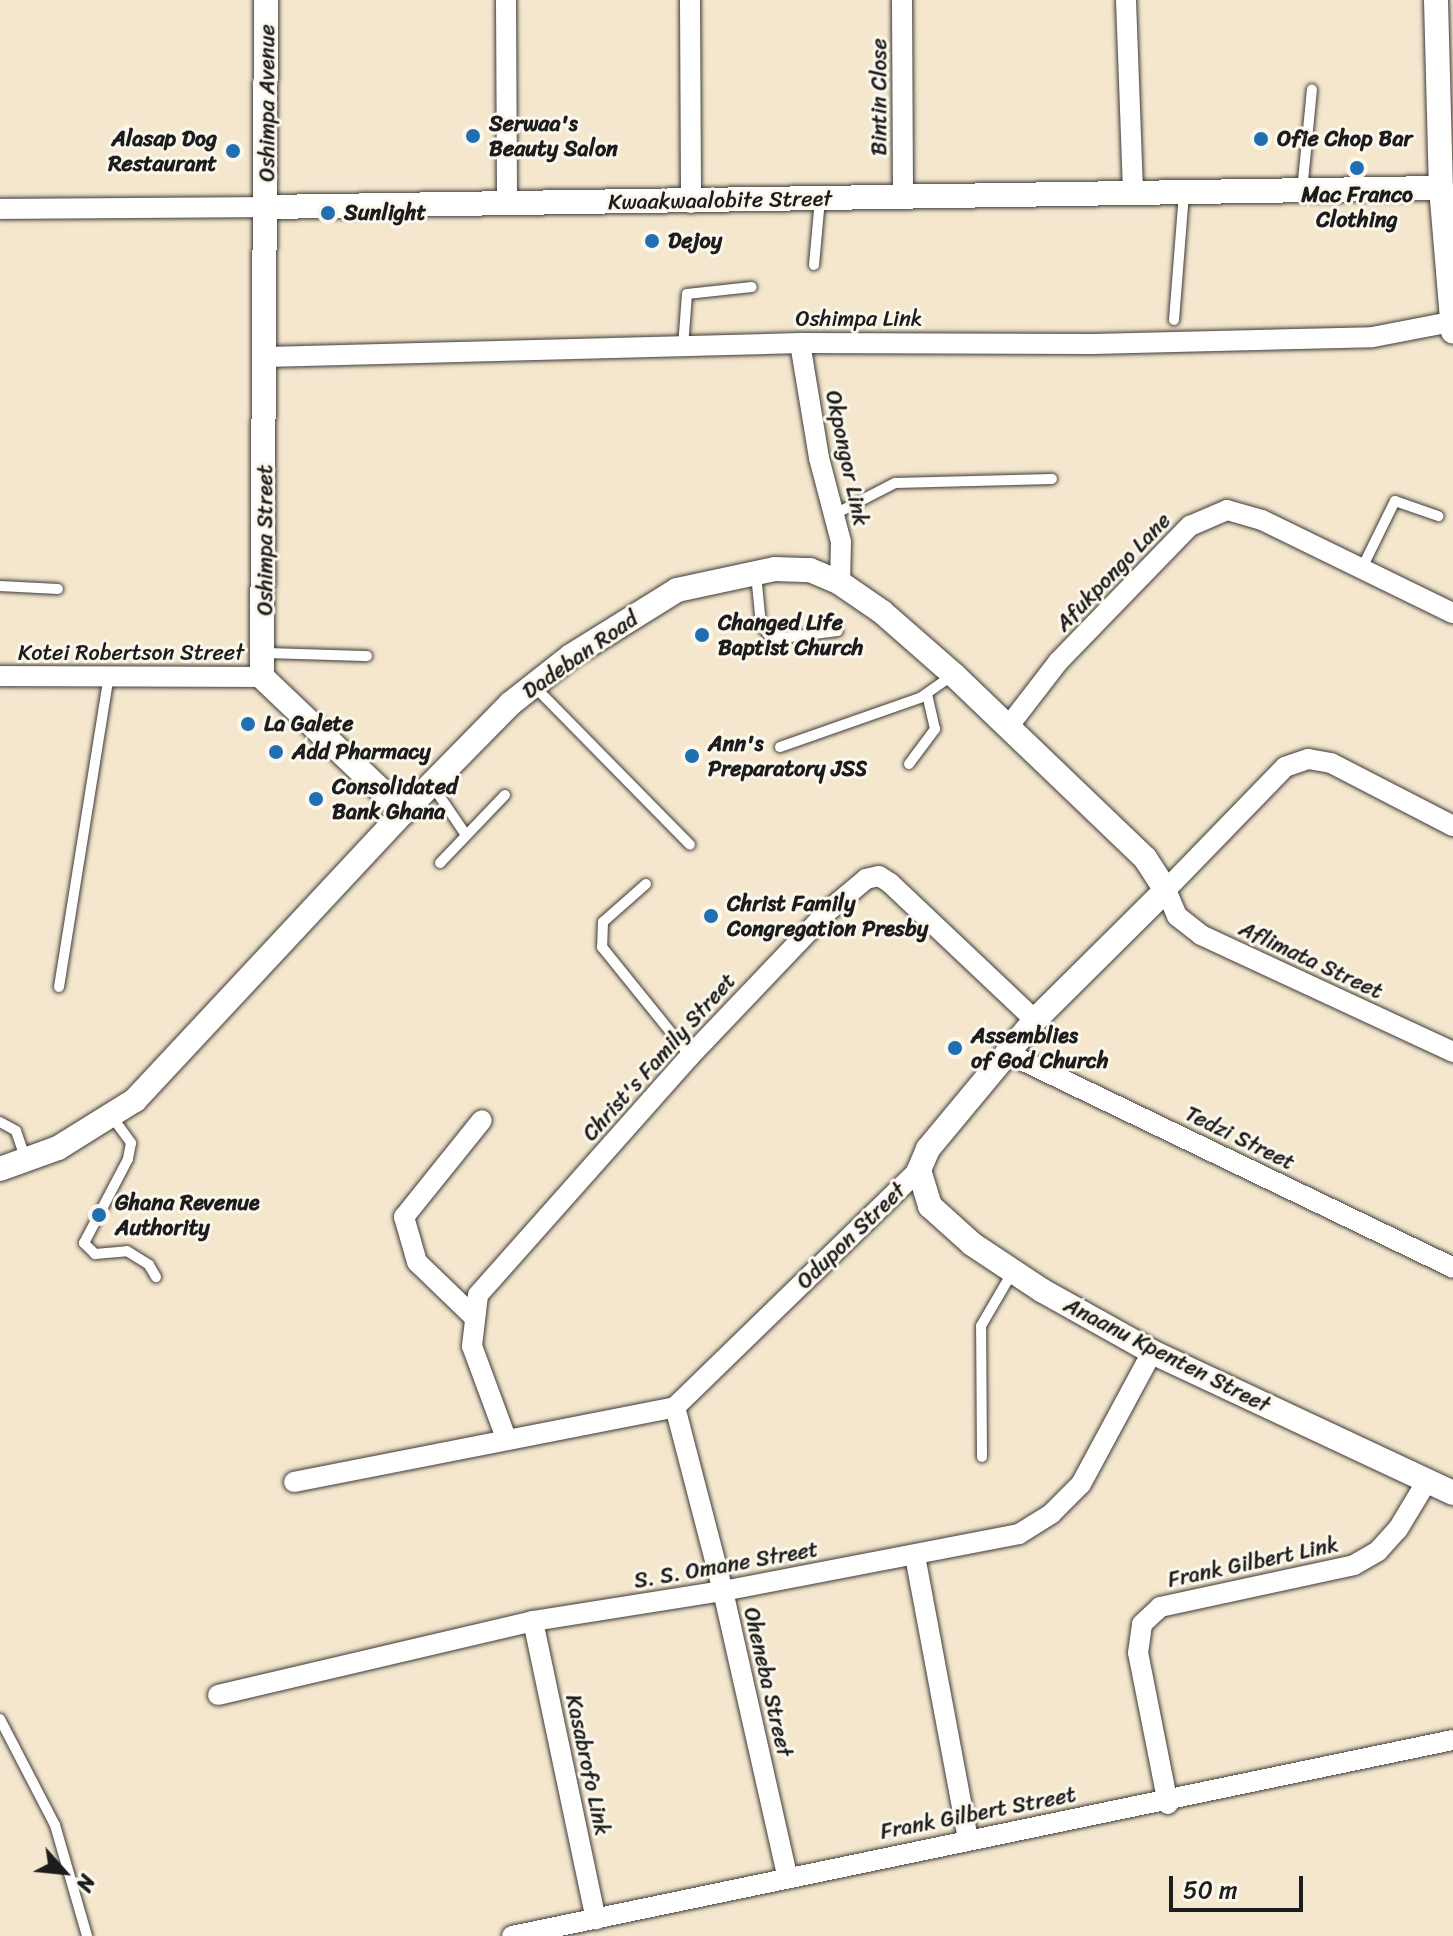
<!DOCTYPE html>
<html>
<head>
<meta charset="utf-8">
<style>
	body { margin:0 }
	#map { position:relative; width:1453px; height:1936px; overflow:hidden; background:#f5e7ce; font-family:Sriracha,sans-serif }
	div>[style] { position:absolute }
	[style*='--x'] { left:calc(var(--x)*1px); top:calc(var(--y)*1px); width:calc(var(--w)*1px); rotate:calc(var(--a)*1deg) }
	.roads { filter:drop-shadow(0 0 2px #3d3a37) drop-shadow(0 0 2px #3d3a37) }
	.service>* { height:10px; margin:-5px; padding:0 5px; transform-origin:5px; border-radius:5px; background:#fff }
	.minor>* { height:20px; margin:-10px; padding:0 10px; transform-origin:10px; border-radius:10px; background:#fff }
	.tertiary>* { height:24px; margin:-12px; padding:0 12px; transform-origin:12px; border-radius:12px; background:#fff }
	.dots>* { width:22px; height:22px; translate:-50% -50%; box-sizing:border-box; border:4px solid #fbf7ec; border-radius:50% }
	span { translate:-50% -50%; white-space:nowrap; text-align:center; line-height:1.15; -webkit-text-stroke:6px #fbf7ec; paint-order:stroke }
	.street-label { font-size:22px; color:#1c1c1c }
	.poi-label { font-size:22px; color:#1c1c1c; font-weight:700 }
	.left { translate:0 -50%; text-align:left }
	.right { translate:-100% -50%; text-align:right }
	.north { position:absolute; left:24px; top:1832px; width:80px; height:80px; -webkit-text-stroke:6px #fbf7ec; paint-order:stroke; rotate:117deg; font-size:22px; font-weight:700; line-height:32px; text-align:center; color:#1c1c1c }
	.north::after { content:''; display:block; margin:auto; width:28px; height:36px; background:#1c1c1c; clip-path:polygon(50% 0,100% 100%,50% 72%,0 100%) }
	.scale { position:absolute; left:1169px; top:1876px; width:134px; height:36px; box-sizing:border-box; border:4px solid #1c1c1c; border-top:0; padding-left:10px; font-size:24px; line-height:28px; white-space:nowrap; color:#1c1c1c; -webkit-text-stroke:6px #fbf7ec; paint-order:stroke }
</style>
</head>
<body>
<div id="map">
	<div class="roads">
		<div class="service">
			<i style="--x:1302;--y:191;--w:102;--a:-84.4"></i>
			<i style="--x:814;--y:265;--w:66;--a:-84.8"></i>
			<i style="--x:1174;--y:320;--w:127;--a:-85.5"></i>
			<i style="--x:683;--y:347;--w:53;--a:-85.7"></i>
			<i style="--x:687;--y:294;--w:65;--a:-6.1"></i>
			<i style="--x:835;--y:514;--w:68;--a:-27.3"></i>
			<i style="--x:895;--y:483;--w:157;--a:-1.5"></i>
			<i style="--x:1361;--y:570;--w:77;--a:-63.8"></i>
			<i style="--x:1395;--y:501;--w:46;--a:19.2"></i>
			<i style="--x:756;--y:574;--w:51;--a:84.4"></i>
			<i style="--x:761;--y:625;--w:11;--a:52"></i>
			<i style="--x:768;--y:634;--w:15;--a:16"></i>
			<i style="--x:782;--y:638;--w:56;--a:-7.1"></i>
			<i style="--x:0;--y:586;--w:58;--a:3"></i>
			<i style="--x:264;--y:653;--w:103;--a:1.7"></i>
			<i style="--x:535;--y:687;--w:221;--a:45.5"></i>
			<i style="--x:780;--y:747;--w:148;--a:-19.3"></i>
			<i style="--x:920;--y:698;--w:39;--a:-35"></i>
			<i style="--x:909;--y:764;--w:44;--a:-53.4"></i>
			<i style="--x:935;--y:729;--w:36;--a:-103"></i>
			<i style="--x:432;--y:785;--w:60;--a:55.8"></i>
			<i style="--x:440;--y:863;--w:94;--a:-46.3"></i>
			<i style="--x:646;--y:884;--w:57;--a:138.5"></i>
			<i style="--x:603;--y:922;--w:25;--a:92"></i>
			<i style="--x:602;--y:947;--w:140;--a:51.1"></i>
			<i style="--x:59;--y:987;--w:315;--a:-80.9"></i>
			<i style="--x:113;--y:1118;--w:31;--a:54"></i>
			<i style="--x:131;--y:1143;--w:16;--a:101"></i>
			<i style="--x:128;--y:1159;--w:95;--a:117.6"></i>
			<i style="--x:84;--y:1243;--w:16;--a:45"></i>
			<i style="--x:95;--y:1254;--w:32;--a:-5"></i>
			<i style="--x:127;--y:1251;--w:26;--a:32"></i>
			<i style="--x:149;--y:1265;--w:14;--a:60"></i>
			<i style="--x:0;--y:1122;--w:18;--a:29"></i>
			<i style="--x:16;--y:1131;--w:31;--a:71"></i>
			<i style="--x:982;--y:1457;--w:131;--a:-90.4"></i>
			<i style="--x:981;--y:1326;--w:64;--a:-59.8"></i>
			<i style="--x:0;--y:1719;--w:119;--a:62.6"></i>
			<i style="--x:55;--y:1825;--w:116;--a:73.9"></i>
		</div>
		<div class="minor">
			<i style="--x:506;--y:0;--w:203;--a:89.7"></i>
			<i style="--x:690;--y:0;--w:203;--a:89.7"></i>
			<i style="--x:902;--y:0;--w:194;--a:89.7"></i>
			<i style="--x:1126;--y:0;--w:193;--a:87.9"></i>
			<i style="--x:0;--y:209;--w:267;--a:-0.4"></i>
			<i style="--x:800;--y:343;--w:117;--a:80.6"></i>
			<i style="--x:819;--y:458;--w:87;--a:75.3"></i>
			<i style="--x:841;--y:542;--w:41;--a:91.4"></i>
			<i style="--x:266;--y:357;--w:534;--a:-1.5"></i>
			<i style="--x:800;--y:343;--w:293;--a:0.2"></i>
			<i style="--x:1093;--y:344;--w:280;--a:-1.4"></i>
			<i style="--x:1373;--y:337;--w:79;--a:-10.9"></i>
			<i style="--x:0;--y:676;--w:262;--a:0.2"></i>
			<i style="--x:1008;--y:727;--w:82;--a:-52.4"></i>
			<i style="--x:1058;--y:662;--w:190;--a:-45.9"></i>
			<i style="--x:1190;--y:526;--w:40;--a:-23.4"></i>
			<i style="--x:1227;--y:510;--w:36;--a:16"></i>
			<i style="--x:1262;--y:520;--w:212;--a:26"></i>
			<i style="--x:1453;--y:826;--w:137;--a:-152.7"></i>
			<i style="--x:1331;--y:763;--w:23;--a:-170"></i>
			<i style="--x:1308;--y:759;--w:24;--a:161"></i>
			<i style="--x:1285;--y:767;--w:171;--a:134.1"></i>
			<i style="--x:1166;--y:890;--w:28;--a:67"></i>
			<i style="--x:1177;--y:916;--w:31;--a:38"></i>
			<i style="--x:1201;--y:935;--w:278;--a:24.9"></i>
			<i style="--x:1005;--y:1052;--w:497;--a:25.7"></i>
			<i style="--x:472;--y:1315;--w:76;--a:-136.1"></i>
			<i style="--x:417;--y:1262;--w:47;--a:-106.1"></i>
			<i style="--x:404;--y:1217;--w:124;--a:-51.2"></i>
			<i style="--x:675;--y:1407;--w:190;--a:75.4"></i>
			<i style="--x:723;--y:1591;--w:291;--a:77.3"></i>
			<i style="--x:506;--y:1438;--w:98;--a:-110.3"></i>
			<i style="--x:472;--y:1346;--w:51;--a:-83.3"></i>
			<i style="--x:478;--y:1295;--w:319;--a:-48.4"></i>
			<i style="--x:690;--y:1056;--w:200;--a:-46.4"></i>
			<i style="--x:828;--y:911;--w:50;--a:-40.1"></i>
			<i style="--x:866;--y:879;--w:13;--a:-13"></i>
			<i style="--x:879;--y:876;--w:13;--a:32"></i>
			<i style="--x:890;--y:883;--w:199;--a:43.4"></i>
			<i style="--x:294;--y:1482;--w:388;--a:-11.1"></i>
			<i style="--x:675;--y:1407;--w:340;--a:-44.2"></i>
			<i style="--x:915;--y:1556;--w:287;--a:79.4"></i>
			<i style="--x:533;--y:1621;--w:305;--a:78.1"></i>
			<i style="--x:218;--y:1695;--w:324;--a:-13.2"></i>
			<i style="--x:533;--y:1621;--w:192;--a:-9"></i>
			<i style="--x:723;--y:1591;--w:301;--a:-10.9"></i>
			<i style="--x:1019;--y:1534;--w:38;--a:-32"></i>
			<i style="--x:1051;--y:1514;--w:42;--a:-45"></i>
			<i style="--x:1081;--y:1484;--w:150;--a:-61.7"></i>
			<i style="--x:1168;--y:1804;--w:154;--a:-101.2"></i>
			<i style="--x:1138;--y:1653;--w:29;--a:-82"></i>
			<i style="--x:1142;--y:1624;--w:25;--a:-43"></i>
			<i style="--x:1160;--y:1607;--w:198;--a:-12.2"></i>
			<i style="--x:1354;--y:1565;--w:28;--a:-30"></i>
			<i style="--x:1378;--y:1551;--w:30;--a:-48"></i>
			<i style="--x:1398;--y:1529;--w:56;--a:-58.9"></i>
			<i style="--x:512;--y:1936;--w:961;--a:-11.77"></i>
		</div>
		<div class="tertiary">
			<i style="--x:266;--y:0;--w:677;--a:90.34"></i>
			<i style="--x:262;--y:677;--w:196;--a:43.6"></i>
			<i style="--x:1436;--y:0;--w:188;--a:88.5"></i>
			<i style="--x:1441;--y:188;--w:144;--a:85.2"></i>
			<i style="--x:267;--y:207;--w:1174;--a:-0.93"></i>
			<i style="--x:0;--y:1169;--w:62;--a:-19.9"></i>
			<i style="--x:58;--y:1148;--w:91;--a:-31.9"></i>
			<i style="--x:135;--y:1100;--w:394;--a:-47"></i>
			<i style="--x:404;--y:812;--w:151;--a:-45.5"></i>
			<i style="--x:510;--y:704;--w:78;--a:-38.2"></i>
			<i style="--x:571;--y:656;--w:125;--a:-31.9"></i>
			<i style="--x:677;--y:590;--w:100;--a:-12.1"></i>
			<i style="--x:775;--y:569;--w:35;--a:2"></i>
			<i style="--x:810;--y:570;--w:33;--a:23"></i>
			<i style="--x:840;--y:583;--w:51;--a:34.6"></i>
			<i style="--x:882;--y:612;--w:96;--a:41.2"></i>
			<i style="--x:954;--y:675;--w:265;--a:43.8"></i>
			<i style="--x:1145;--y:858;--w:38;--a:57"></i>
			<i style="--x:1166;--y:890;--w:185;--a:135.2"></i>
			<i style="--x:1035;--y:1020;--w:168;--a:129.7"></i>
			<i style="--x:928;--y:1149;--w:23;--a:113"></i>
			<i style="--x:919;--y:1170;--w:38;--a:73"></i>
			<i style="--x:930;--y:1206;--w:57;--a:42.1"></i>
			<i style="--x:972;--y:1244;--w:85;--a:33.5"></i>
			<i style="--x:1043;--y:1291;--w:125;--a:29.2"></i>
			<i style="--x:1152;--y:1352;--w:332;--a:25.1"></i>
		</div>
	</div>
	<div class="dots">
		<i style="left:473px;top:136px;background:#1f6fb2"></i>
		<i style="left:1261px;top:139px;background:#1f6fb2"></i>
		<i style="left:233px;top:151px;background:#1f6fb2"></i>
		<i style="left:1357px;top:168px;background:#1f6fb2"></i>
		<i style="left:328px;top:213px;background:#1f6fb2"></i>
		<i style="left:652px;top:241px;background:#1f6fb2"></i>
		<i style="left:702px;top:635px;background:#1f6fb2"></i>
		<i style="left:248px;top:724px;background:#1f6fb2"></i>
		<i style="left:276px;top:752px;background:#1f6fb2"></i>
		<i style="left:692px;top:756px;background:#1f6fb2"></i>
		<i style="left:316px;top:799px;background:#1f6fb2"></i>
		<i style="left:711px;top:916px;background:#1f6fb2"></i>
		<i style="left:955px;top:1048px;background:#1f6fb2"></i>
		<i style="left:99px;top:1215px;background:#1f6fb2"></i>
	</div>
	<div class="street-label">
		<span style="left:879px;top:97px;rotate:-90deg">Bintin Close</span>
		<span style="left:267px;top:103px;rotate:-90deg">Oshimpa Avenue</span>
		<span style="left:720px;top:200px;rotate:-1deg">Kwaakwaalobite Street</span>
		<span style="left:859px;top:319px">Oshimpa Link</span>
		<span style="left:847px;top:458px;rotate:78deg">Okpongor Link</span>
		<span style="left:265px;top:540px;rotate:-90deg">Oshimpa Street</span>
		<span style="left:1113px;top:572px;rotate:-46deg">Afukpongo Lane</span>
		<span style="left:131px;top:653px">Kotei Robertson Street</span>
		<span style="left:580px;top:655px;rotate:-35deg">Dadeban Road</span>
		<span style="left:1311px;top:960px;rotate:25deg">Aflimata Street</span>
		<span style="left:659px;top:1057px;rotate:-48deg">Christ's Family Street</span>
		<span style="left:1240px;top:1138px;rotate:26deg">Tedzi Street</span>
		<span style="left:851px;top:1236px;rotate:-44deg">Odupon Street</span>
		<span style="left:1167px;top:1355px;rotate:27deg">Anaanu Kpenten Street</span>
		<span style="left:1253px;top:1562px;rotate:-12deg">Frank Gilbert Link</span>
		<span style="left:726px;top:1565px;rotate:-10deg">S. S. Omane Street</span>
		<span style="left:768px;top:1682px;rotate:77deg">Oheneba Street</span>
		<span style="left:588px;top:1765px;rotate:78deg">Kasabrofo Link</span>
		<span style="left:978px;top:1813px;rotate:-11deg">Frank Gilbert Street</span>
	</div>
	<div class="poi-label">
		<span class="left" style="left:489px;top:136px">Serwaa's<br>Beauty Salon</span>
		<span class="right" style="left:217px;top:151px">Alasap Dog<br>Restaurant</span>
		<span class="left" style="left:1277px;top:139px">Ofie Chop Bar</span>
		<span style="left:1357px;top:207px">Mac Franco<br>Clothing</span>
		<span class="left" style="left:344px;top:213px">Sunlight</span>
		<span class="left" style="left:668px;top:241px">Dejoy</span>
		<span class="left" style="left:718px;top:635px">Changed Life<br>Baptist Church</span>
		<span class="left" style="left:264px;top:724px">La Galete</span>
		<span class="left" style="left:708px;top:756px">Ann's<br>Preparatory JSS</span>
		<span class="left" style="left:292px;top:752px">Add Pharmacy</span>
		<span class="left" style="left:332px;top:799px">Consolidated<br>Bank Ghana</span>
		<span class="left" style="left:727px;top:916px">Christ Family<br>Congregation Presby</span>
		<span class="left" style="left:971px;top:1048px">Assemblies<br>of God Church</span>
		<span class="left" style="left:115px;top:1215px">Ghana Revenue<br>Authority</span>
	</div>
	<div class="north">N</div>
	<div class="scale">50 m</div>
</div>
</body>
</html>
